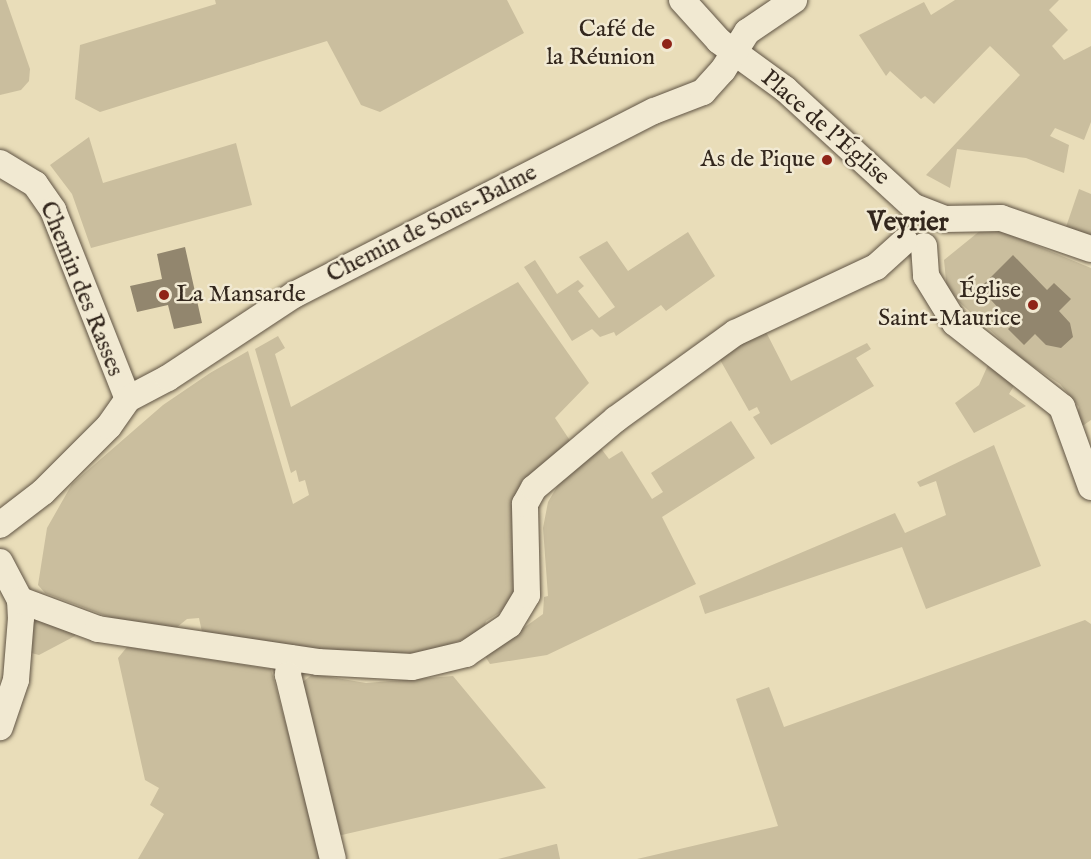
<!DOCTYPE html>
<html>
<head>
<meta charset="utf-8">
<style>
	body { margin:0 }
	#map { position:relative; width:1091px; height:859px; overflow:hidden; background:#e9ddb9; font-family:"IM FELL English",serif }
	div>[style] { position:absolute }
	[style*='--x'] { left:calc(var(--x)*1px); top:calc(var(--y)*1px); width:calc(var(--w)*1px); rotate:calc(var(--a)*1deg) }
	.green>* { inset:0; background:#cabe9e }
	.building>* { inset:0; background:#92866e }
	.roads { filter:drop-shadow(0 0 2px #605444) drop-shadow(0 0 2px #605444) }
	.minor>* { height:26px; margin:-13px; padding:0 13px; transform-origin:13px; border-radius:13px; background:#f1e9d2 }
	.dots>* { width:16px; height:16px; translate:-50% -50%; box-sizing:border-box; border:3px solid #f1e9d2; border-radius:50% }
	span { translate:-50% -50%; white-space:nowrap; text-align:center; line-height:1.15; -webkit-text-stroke:5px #f1e9d2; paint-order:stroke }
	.poi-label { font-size:24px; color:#33271d }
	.right { translate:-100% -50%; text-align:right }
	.left { translate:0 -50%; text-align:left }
	.street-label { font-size:24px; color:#33271d }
	.quarter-label { font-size:27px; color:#33271d; font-weight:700 }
</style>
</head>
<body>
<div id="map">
	<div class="green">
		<i style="clip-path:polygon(0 0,6px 0,30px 69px,29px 81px,21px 90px,0 95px)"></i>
		<i style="clip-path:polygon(215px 0,507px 0,524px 33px,380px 112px,361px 105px,327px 41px,100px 112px,75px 99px,80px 45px,216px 4px)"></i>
		<i style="clip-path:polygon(955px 0,1059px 0,1049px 10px,1068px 30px,1052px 46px,1064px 60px,1091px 46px,1091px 122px,1084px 140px,1055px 128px,1050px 136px,1069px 145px,1064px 173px,1026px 158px,957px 149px,950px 188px,926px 175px,1020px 75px,990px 46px,934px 104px,925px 96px,921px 99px,890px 71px,886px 76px,859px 35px,924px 2px,931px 15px)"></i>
		<i style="clip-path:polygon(89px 137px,103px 183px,236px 143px,252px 205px,91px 248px,72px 194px,50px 165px)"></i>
		<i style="clip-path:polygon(1079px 189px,1091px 194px,1091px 235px,1066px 227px)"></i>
		<i style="clip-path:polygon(981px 230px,1001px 231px,1091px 268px,1091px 420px,1081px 427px,1076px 420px,1079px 407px,1060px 384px,1022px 359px,947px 291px,944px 260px)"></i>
		<i style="clip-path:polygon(688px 232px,715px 276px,666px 311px,661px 305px,616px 336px,614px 332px,600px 337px,592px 329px,572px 341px,524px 267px,535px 260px,557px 294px,578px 280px,584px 286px,578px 291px,599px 318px,615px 307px,579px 257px,607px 241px,628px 271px)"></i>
		<i style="clip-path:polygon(518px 282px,589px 383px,555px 418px,573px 445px,517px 492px,521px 577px,509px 607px,486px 621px,483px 632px,402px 662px,202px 632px,199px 618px,187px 619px,176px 628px,117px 620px,45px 593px,38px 585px,47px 528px,72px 484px,163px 405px,210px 373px,248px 351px,293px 504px,309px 495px,305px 480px,299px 482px,296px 470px,291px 473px,255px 349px,278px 336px,285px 348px,275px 354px,291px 407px)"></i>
		<i style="clip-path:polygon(763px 326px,791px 381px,867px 343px,871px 349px,856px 358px,874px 386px,771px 445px,753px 417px,760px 413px,757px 407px,749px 411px,719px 358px)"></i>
		<i style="clip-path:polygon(988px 365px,1017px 381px,1009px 394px,1026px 406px,974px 433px,955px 403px,979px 385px)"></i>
		<i style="clip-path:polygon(731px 421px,755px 458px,662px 517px,696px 584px,547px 655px,490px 664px,485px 656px,543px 614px,544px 597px,548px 596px,543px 528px,548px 502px,561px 480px,600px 447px,609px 459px,622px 451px,652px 499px,663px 492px,651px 473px)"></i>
		<i style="clip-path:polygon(994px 445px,1041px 566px,926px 609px,902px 547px,705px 614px,699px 596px,895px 513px,905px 533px,946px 515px,936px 481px,920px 487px,917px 482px)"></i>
		<i style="clip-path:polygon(38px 618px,77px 630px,75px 636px,39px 655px,31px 653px,30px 628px)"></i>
		<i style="clip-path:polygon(1085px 620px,1091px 624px,1091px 859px,637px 859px,778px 826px,736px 699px,769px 687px,784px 727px)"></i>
		<i style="clip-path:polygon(127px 647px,271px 669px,322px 859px,138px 859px,164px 814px,150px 805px,159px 788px,145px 780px,118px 658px)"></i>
		<i style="clip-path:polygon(313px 674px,366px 683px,453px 676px,546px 788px,333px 837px,300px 684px)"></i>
		<i style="clip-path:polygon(557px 844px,560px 859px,498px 859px,556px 844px)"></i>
	</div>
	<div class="building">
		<i style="clip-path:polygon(185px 247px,202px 323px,174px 329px,168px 305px,137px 312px,130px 286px,162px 279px,157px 254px)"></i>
		<i style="clip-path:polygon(1013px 255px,1047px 290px,1054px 283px,1071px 299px,1059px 311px,1070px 323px,1073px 337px,1061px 348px,1046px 345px,1035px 334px,1024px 345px,1008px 329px,1013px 324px,980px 288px)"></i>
	</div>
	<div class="roads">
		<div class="minor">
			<i style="--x:682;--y:0;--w:55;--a:47.9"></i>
			<i style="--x:719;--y:41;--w:82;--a:36"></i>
			<i style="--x:785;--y:89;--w:175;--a:42.5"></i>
			<i style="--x:914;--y:207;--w:33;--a:21"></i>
			<i style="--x:945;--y:219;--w:56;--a:-1"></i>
			<i style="--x:1001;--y:218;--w:95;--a:19"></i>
			<i style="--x:0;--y:163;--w:41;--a:31"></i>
			<i style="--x:35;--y:184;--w:32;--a:55"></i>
			<i style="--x:53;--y:210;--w:203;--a:68.4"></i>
			<i style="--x:924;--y:246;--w:30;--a:86"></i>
			<i style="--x:926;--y:276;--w:55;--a:58.3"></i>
			<i style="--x:955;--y:323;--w:136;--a:38.1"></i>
			<i style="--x:1062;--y:407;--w:85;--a:70.1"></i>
			<i style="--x:0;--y:525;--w:54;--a:-37.5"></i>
			<i style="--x:43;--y:492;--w:93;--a:-45"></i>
			<i style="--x:109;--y:426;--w:33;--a:-55"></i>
			<i style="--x:128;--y:399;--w:45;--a:-27.7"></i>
			<i style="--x:168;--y:378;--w:151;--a:-33.4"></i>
			<i style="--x:294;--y:295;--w:404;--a:-27.1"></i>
			<i style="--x:654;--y:111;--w:53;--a:-21.2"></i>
			<i style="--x:703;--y:92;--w:30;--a:-48"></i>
			<i style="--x:723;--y:70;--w:45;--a:-57.7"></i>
			<i style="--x:747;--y:32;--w:57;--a:-34.2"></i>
			<i style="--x:0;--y:562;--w:43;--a:62.2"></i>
			<i style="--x:20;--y:600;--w:18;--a:87"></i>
			<i style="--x:21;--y:618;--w:62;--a:94.6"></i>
			<i style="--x:16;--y:680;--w:50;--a:108.8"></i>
			<i style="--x:20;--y:600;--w:83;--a:20.4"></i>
			<i style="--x:98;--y:629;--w:222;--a:8.5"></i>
			<i style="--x:318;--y:662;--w:94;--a:3"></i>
			<i style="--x:412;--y:667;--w:56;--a:-13.5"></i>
			<i style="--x:466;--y:654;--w:52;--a:-34"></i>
			<i style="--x:509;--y:625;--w:35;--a:-59"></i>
			<i style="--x:527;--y:595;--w:91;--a:-91.3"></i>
			<i style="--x:525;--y:504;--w:18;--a:-61"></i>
			<i style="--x:534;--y:488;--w:107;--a:-40.1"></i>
			<i style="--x:616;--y:419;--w:147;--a:-35.9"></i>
			<i style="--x:735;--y:333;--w:156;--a:-25.1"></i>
			<i style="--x:876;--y:267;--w:39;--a:-42"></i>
			<i style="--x:290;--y:658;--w:17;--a:97"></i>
			<i style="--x:288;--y:675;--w:189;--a:76.3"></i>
		</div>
	</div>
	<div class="dots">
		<i style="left:667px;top:44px;background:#8f2418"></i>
		<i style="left:827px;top:160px;background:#8f2418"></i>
		<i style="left:164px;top:295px;background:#8f2418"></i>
		<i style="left:1033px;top:305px;background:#8f2418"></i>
	</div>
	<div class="poi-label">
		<span class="right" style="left:655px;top:44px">Café de<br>la Réunion</span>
		<span class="right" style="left:815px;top:160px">As de Pique</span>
		<span class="right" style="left:1021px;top:305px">Église<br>Saint-Maurice</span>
		<span class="left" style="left:176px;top:295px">La Mansarde</span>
	</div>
	<div class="street-label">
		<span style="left:825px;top:128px;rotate:41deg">Place de l'Église</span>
		<span style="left:432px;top:224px;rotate:-27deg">Chemin de Sous-Balme</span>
		<span style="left:81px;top:289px;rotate:68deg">Chemin des Rasses</span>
	</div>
	<div class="quarter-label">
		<span style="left:908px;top:224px">Veyrier</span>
	</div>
</div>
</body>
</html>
